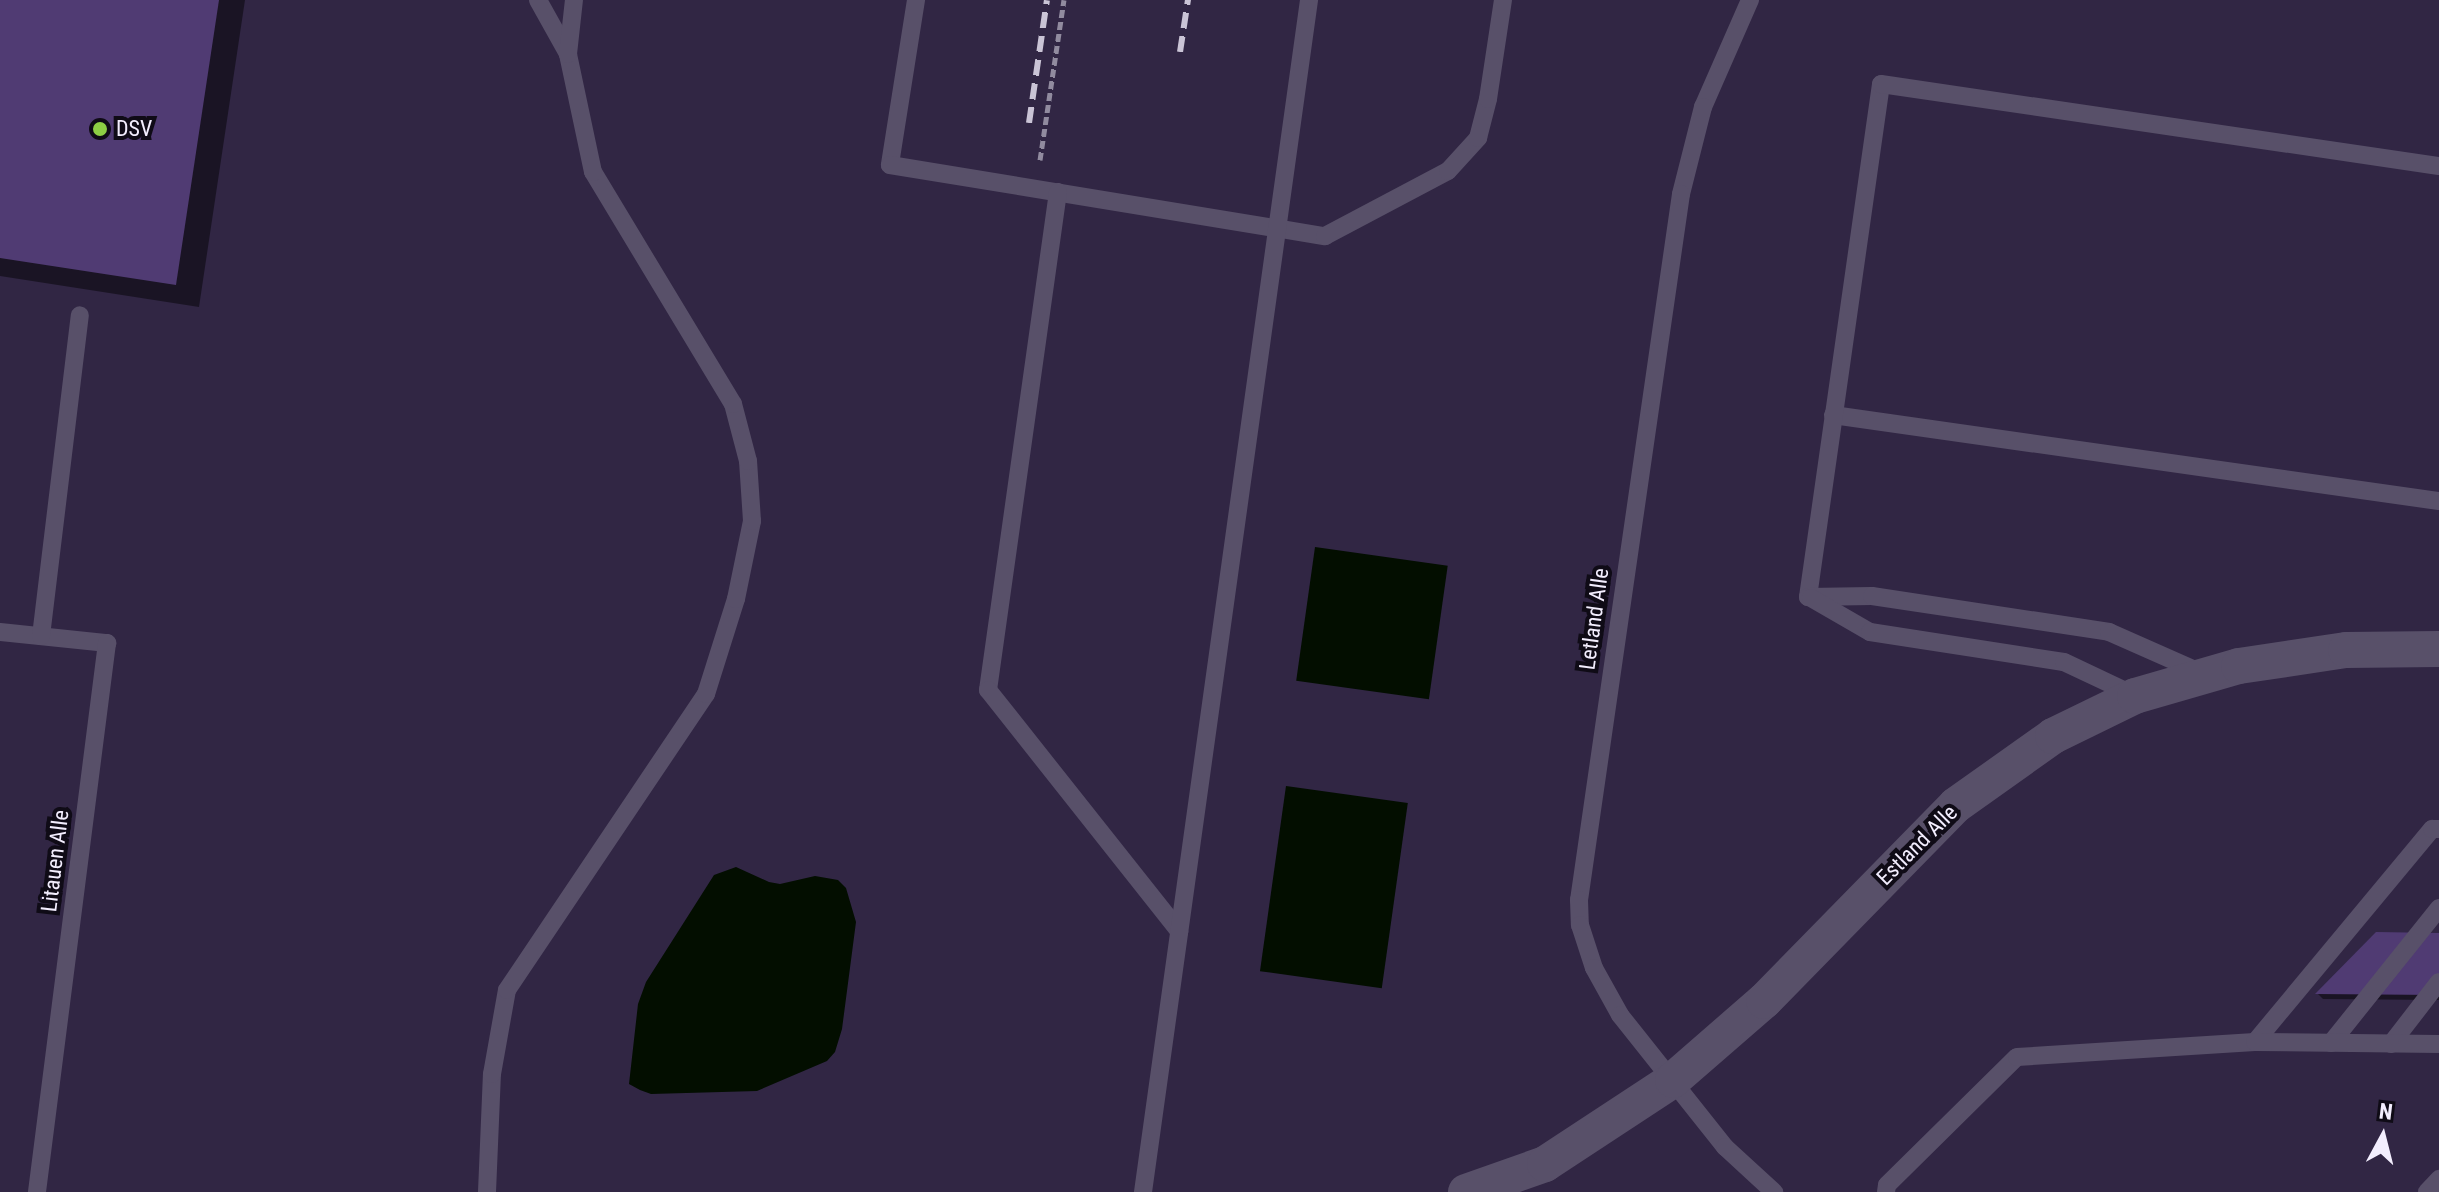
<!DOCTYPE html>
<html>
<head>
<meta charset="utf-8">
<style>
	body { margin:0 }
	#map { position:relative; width:2439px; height:1192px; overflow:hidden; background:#271f37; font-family:"Roboto Condensed",sans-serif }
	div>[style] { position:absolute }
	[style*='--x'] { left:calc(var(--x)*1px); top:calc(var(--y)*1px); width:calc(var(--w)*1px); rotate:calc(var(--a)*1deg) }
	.built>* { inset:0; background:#312644; transform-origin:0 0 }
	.water>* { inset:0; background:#030e00; transform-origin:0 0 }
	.shadow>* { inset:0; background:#0007 }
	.building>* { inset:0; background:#503b73 }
	.path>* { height:5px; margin-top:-2.5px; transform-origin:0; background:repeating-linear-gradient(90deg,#918b9f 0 8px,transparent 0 12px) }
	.service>* { height:18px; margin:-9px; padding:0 9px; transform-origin:9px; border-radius:9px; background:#585069 }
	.minor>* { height:36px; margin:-18px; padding:0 18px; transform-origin:18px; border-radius:18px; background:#585069 }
	.rail>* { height:6px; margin-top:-3px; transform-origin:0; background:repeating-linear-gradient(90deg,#cac4d6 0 16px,transparent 0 24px) }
	.dots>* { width:22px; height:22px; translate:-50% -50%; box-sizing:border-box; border:4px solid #0f0b16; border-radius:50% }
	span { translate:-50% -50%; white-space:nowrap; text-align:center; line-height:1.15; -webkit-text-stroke:8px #0f0b16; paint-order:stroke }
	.poi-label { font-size:22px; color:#f3eefe }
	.left { translate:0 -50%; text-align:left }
	.street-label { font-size:22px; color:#f3eefe }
	.north { position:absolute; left:2343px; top:1096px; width:80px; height:80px; -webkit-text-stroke:6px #0f0b16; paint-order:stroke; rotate:7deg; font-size:22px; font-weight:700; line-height:32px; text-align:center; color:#f3eefe }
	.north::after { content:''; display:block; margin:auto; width:28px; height:36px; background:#f3eefe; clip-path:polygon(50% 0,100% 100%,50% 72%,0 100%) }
</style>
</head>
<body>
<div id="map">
	<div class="built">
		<i style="left:0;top:0;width:2439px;height:1192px"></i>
	</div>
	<div class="water">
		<i style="left:1315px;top:547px;width:134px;height:135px;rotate:8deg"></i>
		<i style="left:1286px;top:786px;width:123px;height:187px;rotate:8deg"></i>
		<i style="clip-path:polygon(736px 867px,769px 882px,780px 884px,815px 876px,838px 880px,846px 888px,856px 922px,842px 1029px,835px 1052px,827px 1061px,757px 1091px,651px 1094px,640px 1090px,629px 1084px,638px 1004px,646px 982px,714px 875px)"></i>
	</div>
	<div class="shadow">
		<i style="clip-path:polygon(0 0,245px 0,199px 307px,0 276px)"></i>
		<i style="clip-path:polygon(2377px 934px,2439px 935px,2439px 1000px,2323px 999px,2318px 994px)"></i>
	</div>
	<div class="building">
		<i style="clip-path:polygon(0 0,219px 0,176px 285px,0 258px)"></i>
		<i style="clip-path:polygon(2376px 932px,2439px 933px,2439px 995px,2315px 994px)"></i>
	</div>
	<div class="path">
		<i style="--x:1040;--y:160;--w:162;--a:-81.5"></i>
	</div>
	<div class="service">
		<i style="--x:538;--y:0;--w:62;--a:60.9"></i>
		<i style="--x:916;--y:0;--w:167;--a:99"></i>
		<i style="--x:890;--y:165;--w:441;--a:9.3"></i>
		<i style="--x:1325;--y:236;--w:139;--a:-27.9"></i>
		<i style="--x:1448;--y:171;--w:45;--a:-47.7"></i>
		<i style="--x:1478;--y:138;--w:40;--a:-75.6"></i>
		<i style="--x:1488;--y:99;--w:100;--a:-81.4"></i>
		<i style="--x:1750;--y:0;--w:117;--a:113.7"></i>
		<i style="--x:1703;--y:107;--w:90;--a:104.2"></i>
		<i style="--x:1681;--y:194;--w:713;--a:98.22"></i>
		<i style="--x:1579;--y:900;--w:25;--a:88"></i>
		<i style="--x:1580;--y:925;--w:45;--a:72"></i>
		<i style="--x:1594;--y:968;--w:54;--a:61"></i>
		<i style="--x:1620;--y:1015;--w:169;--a:51.5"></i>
		<i style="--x:1725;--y:1147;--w:67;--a:42.6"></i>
		<i style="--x:1058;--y:192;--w:503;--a:98"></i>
		<i style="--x:988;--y:690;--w:308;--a:51.6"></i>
		<i style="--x:1833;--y:415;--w:612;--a:8.08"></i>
		<i style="--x:1808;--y:597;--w:518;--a:-81.9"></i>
		<i style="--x:1881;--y:84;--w:564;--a:8.36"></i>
		<i style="--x:1808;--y:597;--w:64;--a:-0.9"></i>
		<i style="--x:1872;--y:596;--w:240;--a:8.6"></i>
		<i style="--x:2109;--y:632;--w:102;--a:23.8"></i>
		<i style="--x:1811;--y:598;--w:68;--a:30"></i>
		<i style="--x:1870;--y:632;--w:196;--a:8.8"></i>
		<i style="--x:2064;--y:662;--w:77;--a:25.2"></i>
		<i style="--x:0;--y:632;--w:108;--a:5.9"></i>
		<i style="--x:107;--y:643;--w:553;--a:97.27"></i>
		<i style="--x:41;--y:636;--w:323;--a:-83.1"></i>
		<i style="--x:2255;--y:1042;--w:277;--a:-50.3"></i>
		<i style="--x:2432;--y:829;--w:7;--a:0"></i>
		<i style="--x:2331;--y:1043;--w:173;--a:-51.3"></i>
		<i style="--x:2391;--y:1044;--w:78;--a:-52.3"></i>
		<i style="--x:487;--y:1192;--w:118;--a:-87.6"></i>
		<i style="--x:492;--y:1074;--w:85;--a:-79.9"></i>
		<i style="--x:507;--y:990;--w:357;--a:-56.1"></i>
		<i style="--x:706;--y:694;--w:100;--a:-72.5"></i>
		<i style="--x:736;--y:599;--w:80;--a:-78.4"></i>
		<i style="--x:752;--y:521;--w:60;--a:-93.8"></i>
		<i style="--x:748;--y:461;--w:59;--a:-104.7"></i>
		<i style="--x:733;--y:404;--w:271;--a:-121.1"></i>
		<i style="--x:593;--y:172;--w:121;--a:-102"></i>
		<i style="--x:568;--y:54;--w:54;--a:-83.7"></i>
		<i style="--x:1143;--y:1192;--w:1204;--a:-82.07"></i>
		<i style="--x:1886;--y:1192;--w:7;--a:-82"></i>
		<i style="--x:1887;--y:1185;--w:182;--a:-44.6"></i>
		<i style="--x:2017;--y:1057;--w:238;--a:-3.6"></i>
		<i style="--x:2255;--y:1042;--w:184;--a:0.6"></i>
		<i style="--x:2427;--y:1192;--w:18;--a:-47"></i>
	</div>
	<div class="minor">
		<i style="--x:1466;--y:1192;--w:84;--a:-19.5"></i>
		<i style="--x:1545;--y:1164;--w:153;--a:-33.3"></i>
		<i style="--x:1673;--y:1080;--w:121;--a:-41"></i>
		<i style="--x:1764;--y:1001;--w:274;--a:-45.6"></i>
		<i style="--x:1956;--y:805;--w:119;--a:-35.4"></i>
		<i style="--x:2053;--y:736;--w:91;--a:-26"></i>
		<i style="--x:2135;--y:696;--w:108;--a:-16.1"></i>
		<i style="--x:2239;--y:666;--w:108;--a:-8.5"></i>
		<i style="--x:2346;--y:650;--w:93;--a:-0.6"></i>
	</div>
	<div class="rail">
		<i style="--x:1180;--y:52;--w:53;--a:-81.3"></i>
		<i style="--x:1029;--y:123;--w:124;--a:-81.7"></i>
	</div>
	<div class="dots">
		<i style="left:100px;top:129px;background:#8dce44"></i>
	</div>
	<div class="poi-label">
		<span class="left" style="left:116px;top:129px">DSV</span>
	</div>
	<div class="street-label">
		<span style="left:1594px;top:619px;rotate:-82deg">Letland Alle</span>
		<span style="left:1917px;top:845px;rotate:-45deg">Estland Alle</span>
		<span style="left:55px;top:861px;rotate:-83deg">Litauen Alle</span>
	</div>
	<div class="north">N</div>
</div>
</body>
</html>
